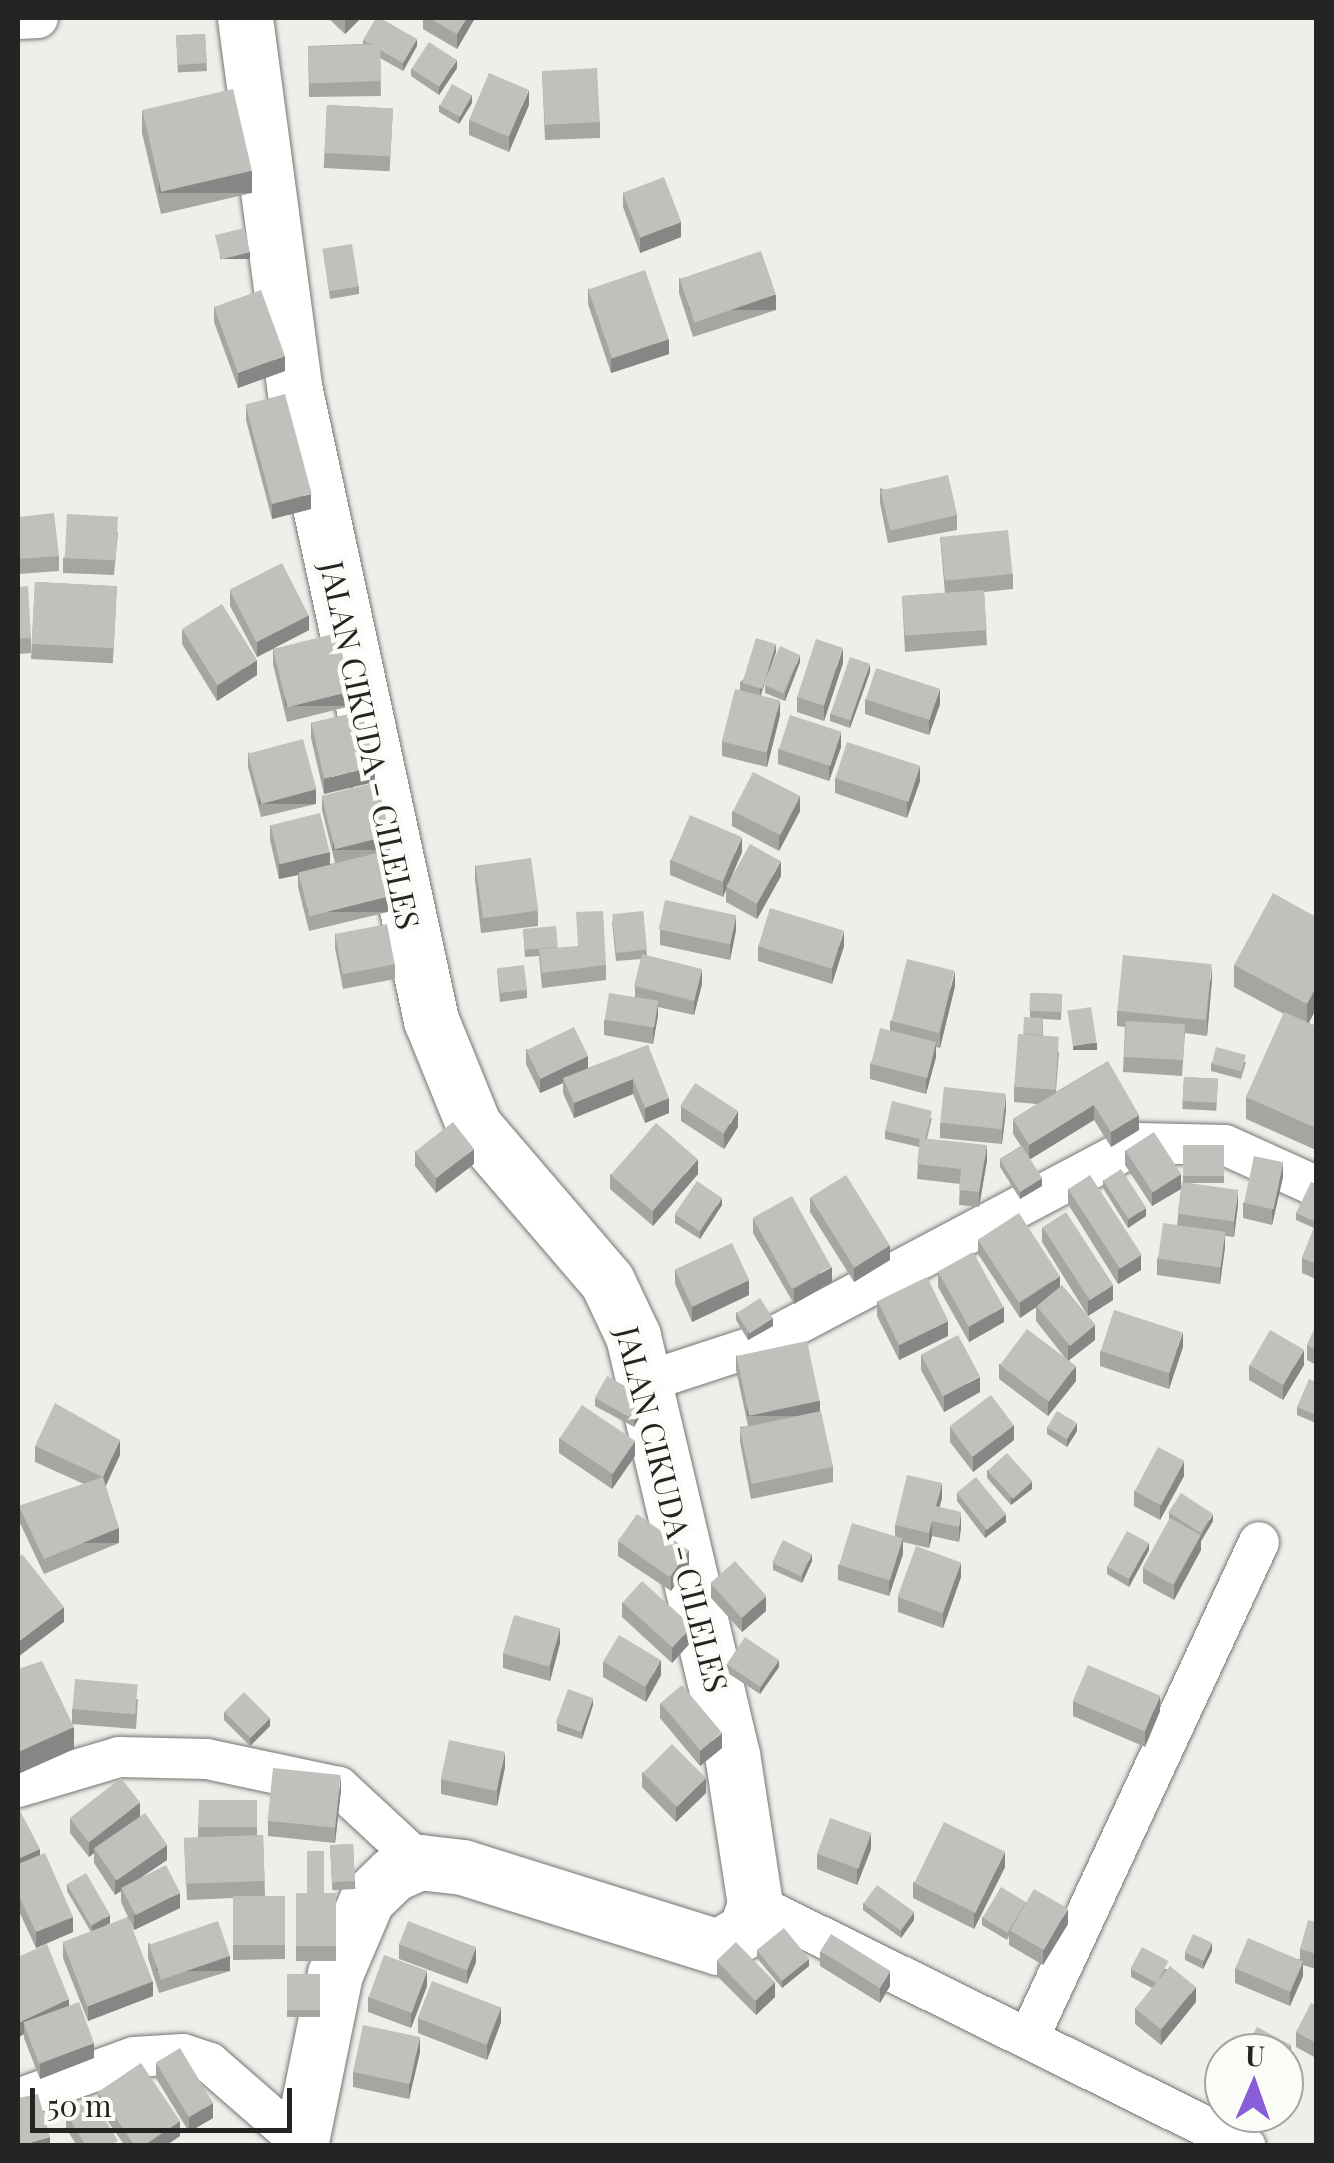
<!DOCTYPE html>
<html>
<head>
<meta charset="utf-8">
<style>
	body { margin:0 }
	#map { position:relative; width:1334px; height:2163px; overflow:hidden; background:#ecefea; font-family:"Playfair Display",serif }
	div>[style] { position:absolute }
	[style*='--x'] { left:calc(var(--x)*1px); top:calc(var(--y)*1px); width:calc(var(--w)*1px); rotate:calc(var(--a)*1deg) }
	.roads { filter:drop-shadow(0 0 2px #747672) drop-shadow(0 0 2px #747672) }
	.street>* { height:40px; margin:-20px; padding:0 20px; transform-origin:20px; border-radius:20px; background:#fff }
	.secondary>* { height:55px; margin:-27.5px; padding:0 27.5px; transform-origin:27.5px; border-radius:27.5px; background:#fff }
	.wall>* { inset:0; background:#a4a6a2; transform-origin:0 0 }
	.shaded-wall>* { inset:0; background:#868784; transform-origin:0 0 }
	.building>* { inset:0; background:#bfc1bc; transform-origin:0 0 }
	span { translate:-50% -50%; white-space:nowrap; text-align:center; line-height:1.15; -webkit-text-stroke:9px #fafcf7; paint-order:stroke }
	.street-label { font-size:32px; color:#242523 }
	.frame { position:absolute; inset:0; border:20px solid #242523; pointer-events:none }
	.north { position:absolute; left:1204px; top:2033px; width:100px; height:100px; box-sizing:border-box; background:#fafcf7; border:2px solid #a4a6a2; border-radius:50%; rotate:2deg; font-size:28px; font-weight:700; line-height:40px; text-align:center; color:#242523 }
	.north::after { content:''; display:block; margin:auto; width:35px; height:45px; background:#885dd7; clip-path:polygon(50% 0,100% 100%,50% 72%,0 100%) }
	.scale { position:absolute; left:30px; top:2088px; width:262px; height:45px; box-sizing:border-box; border:5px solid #242523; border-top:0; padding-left:12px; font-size:30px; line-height:35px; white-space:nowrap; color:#242523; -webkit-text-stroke:8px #fafcf7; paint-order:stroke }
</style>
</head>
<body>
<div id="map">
	<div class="roads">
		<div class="street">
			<i style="--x:18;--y:19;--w:20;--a:-3"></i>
			<i style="--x:645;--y:1382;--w:119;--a:-18.1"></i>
			<i style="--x:758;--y:1345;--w:431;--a:-27.9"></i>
			<i style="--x:1139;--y:1143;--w:86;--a:1.3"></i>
			<i style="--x:1225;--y:1145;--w:100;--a:24.3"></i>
			<i style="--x:18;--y:1787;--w:105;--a:-16.5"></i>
			<i style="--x:119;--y:1757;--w:88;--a:1.3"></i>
			<i style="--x:207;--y:1759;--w:135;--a:12"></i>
			<i style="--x:339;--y:1787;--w:110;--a:42.8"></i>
			<i style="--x:755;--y:1904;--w:547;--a:26.28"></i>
			<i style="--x:1031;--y:2033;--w:541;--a:-65.09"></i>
			<i style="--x:18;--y:2099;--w:123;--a:-19.9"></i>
			<i style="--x:134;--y:2057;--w:49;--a:-3.5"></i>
			<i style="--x:183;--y:2054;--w:28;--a:18"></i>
			<i style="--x:210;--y:2063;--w:116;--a:41.1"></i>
		</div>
		<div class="secondary">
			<i style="--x:245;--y:18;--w:376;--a:82.4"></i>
			<i style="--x:295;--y:391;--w:644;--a:77.8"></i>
			<i style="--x:431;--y:1020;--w:114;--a:67.9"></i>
			<i style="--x:474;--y:1126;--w:204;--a:49.4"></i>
			<i style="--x:607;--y:1281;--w:61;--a:64.7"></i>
			<i style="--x:633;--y:1336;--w:430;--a:76.7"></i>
			<i style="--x:732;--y:1754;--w:152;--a:81.3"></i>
			<i style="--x:755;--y:1904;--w:28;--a:109"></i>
			<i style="--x:746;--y:1930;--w:33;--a:149"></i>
			<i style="--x:718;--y:1947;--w:267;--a:-162.6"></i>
			<i style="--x:463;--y:1867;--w:43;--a:-173.4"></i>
			<i style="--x:420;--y:1862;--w:30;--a:156"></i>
			<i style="--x:393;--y:1874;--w:36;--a:136"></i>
			<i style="--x:367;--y:1899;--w:82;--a:113.1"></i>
			<i style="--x:335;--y:1974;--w:176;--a:101.5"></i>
		</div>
	</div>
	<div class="wall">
		<i style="clip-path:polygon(328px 18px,361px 18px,345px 34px)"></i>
		<i style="clip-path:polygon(423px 18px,475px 18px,457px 49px,423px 29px)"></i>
		<i style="left:205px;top:34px;width:37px;height:29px;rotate:87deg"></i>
		<i style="clip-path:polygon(363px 40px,417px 46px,403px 71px,380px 58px,381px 96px,309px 97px,308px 46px,363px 44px)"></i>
		<i style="clip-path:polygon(457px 68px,439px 95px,411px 76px,411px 69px)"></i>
		<i style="clip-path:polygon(542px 71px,600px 122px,600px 138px,545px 140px)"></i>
		<i style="clip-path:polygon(472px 103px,459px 124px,439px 112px,439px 105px)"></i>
		<i style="left:327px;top:105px;width:66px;height:63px;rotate:3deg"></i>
		<i style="clip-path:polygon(529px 105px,509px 152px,469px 135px,469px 120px)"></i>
		<i style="clip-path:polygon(142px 110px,252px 193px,161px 214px,142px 133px)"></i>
		<i style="clip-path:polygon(623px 192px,681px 237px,640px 253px,623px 207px)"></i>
		<i style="clip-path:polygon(323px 250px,359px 286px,359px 294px,330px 299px)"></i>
		<i style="clip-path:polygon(679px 278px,776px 310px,693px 337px,679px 293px)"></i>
		<i style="clip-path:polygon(588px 288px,669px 354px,611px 373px,588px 304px)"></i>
		<i style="clip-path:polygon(214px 307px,285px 371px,238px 388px,214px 322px)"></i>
		<i style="clip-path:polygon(246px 405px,311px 509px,272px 519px,246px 420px)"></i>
		<i style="clip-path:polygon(880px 488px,957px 515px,957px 530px,888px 543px,880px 503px)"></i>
		<i style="clip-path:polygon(18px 517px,59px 556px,59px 571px,18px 574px)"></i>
		<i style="clip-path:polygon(118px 532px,114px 575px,63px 573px,63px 558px)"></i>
		<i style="clip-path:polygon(940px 537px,1013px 574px,1013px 589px,984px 592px,987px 645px,905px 652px,902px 596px,945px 593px)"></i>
		<i style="left:35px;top:582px;width:82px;height:77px;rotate:3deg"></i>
		<i style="clip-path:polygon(18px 587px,31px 638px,31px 653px,18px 654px)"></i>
		<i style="clip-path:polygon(230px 591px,309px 630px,274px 648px,351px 706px,287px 722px,273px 664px,273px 649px,257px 657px,230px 606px)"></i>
		<i style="clip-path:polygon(182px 629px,257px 675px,217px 701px,182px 644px)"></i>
		<i style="clip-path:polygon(776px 652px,761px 695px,780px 715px,767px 767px,722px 756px,722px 741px,740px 689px,740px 682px)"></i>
		<i style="clip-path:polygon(800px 662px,785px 701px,765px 693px,765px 685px)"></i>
		<i style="clip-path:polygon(843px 663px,824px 721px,797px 712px,797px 697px)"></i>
		<i style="clip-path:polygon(870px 672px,850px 728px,830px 721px,830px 714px)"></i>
		<i style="clip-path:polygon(865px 699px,940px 704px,929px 735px,865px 714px)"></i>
		<i style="clip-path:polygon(362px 711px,324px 794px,311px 738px,311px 723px)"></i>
		<i style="clip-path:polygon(841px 747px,829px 781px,778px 764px,778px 749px)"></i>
		<i style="clip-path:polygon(248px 752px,316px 804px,261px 817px,248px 767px)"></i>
		<i style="clip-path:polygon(835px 778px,920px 781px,907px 818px,835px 793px)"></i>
		<i style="clip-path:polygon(322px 795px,390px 850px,377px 854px,388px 912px,309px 931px,298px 887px,298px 875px,279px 879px,270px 840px,270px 825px,330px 864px,335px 863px,322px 810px)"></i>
		<i style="clip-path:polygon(732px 811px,800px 811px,779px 851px,732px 826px)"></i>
		<i style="clip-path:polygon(742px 852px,729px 881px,781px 876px,757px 919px,726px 902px,726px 889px,723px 897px,670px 875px,670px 860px)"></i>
		<i style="clip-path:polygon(475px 865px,538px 911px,538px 926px,481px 933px,475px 880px)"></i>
		<i style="clip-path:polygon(643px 911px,647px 956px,702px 984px,694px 1015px,658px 1007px,653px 1044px,604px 1035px,604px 1020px,635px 997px,635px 986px,641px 959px,616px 961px,612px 921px)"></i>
		<i style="clip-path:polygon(1316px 917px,1316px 1009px,1309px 1023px,1316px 1026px,1316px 1150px,1246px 1119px,1246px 1097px,1284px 1014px,1234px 987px,1234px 965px)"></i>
		<i style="clip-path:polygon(523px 929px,558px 948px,606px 965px,606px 980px,542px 988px,539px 956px,525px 957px)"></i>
		<i style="clip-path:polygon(660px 930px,736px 930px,730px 960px,660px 945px)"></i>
		<i style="clip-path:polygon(335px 933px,395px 964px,395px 979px,343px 989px,335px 948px)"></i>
		<i style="clip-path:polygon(758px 946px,844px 946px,832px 984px,758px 961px)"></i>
		<i style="clip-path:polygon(497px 969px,527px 990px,527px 998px,500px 1002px)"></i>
		<i style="clip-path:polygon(1212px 979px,1207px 1036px,1185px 1033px,1182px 1076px,1123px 1072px,1125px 1027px,1117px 1026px,1117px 1011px)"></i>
		<i style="clip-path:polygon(955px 986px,940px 1048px,936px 1047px,936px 1057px,926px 1094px,870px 1079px,870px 1064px,890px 1030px,890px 1021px)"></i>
		<i style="clip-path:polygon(1030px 993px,1062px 994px,1061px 1020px,1043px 1019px,1043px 1036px,1059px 1052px,1056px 1092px,1108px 1061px,1139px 1130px,1111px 1147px,1094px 1120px,1030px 1159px,1042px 1186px,1020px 1199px,1000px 1167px,1000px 1159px,1021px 1146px,1013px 1134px,1013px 1119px,1037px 1104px,1014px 1102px,1014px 1087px,1024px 1034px,1030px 1017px)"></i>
		<i style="clip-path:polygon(648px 1045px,669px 1113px,645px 1123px,633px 1094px,574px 1118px,563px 1093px,563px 1083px,540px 1093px,526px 1064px,526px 1049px,588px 1068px)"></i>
		<i style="clip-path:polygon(1246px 1062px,1241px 1079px,1211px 1071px,1211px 1063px)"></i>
		<i style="left:1184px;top:1077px;width:34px;height:32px;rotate:3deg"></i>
		<i style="clip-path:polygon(681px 1106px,738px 1127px,724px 1149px,681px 1121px)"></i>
		<i style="clip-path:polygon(1006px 1109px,1002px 1144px,940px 1138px,940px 1123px)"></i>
		<i style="clip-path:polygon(932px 1118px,927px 1139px,987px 1160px,979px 1207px,959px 1205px,960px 1184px,917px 1179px,919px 1147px,885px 1139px,885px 1131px)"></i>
		<i style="clip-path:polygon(1183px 1145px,1224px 1145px,1224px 1183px,1190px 1183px,1238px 1205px,1234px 1237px,1225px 1236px,1225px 1247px,1220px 1284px,1157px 1275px,1157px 1259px,1177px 1225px,1181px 1189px,1152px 1206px,1125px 1165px,1125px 1150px,1181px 1188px,1183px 1182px)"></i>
		<i style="clip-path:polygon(415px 1151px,474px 1164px,436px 1193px,415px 1166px)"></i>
		<i style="clip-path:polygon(610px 1174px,698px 1174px,653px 1226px,610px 1189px)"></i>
		<i style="clip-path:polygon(1283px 1177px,1272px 1225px,1243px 1218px,1243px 1203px)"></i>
		<i style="clip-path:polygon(1103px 1180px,1146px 1216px,1128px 1228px,1103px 1188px)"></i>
		<i style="clip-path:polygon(1316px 1184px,1316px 1279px,1302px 1273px,1302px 1258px,1314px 1228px,1296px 1220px,1296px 1213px)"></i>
		<i style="clip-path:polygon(1068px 1188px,1141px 1270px,1118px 1284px,1068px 1204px)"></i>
		<i style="clip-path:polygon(810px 1197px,890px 1260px,854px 1282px,810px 1212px)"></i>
		<i style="clip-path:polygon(722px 1205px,700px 1239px,675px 1223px,675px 1215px)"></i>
		<i style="clip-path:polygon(753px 1218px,832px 1282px,794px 1304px,753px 1233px)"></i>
		<i style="clip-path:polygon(1042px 1227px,1113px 1300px,1088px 1316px,1042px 1242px)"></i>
		<i style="clip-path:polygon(978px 1239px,1060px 1286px,1095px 1340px,1069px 1360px,1076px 1381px,1048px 1416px,999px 1379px,999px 1364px,1066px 1359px,1036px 1321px,1036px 1307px,1020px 1318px,978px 1254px)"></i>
		<i style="clip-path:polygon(675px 1269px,749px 1295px,692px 1322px,675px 1284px)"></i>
		<i style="clip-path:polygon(938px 1272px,1004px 1322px,969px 1342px,938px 1287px)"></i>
		<i style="clip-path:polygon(877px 1301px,948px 1336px,899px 1360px,877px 1316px)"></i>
		<i style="clip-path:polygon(736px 1312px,773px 1326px,748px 1340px,736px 1320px)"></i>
		<i style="clip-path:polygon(1316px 1326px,1316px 1365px,1307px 1360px,1307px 1345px)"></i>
		<i style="clip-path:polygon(1183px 1347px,1169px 1389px,1100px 1366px,1100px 1351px)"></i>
		<i style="clip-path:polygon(921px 1354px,980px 1392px,944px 1412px,921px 1370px)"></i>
		<i style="clip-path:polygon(736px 1355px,820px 1411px,833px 1467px,833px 1482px,751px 1499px,740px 1442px,740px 1427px,748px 1426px,736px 1370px)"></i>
		<i style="clip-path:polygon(1249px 1365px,1304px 1365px,1283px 1400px,1249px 1380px)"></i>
		<i style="clip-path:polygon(1316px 1382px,1316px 1423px,1297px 1415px,1297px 1407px)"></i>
		<i style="clip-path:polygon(595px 1398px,646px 1406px,634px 1427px,595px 1406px)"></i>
		<i style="clip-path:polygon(950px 1427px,1014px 1440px,973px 1472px,950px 1442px)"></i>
		<i style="clip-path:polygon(1047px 1427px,1077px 1431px,1067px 1447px,1047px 1434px)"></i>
		<i style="clip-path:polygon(559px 1438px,635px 1456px,612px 1489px,559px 1453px)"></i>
		<i style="clip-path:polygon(35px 1446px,120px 1455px,105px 1486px,119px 1543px,44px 1574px,19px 1521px,19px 1506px,84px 1484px,35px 1462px)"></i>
		<i style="clip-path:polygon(987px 1470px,1032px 1489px,1011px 1505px,987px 1478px)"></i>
		<i style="clip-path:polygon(1184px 1476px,1160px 1520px,1134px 1506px,1134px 1491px)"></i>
		<i style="clip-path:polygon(957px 1493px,1006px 1522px,985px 1538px,957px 1501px)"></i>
		<i style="clip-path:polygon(942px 1498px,939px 1507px,961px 1528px,959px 1542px,932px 1536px,929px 1548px,903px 1542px,903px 1554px,889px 1596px,838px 1580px,838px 1565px,895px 1537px,895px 1525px)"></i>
		<i style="clip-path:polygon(1169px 1513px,1213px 1521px,1201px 1541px,1201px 1550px,1174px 1600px,1143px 1583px,1143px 1568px,1169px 1520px)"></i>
		<i style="clip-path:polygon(618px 1541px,689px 1565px,671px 1591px,618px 1556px)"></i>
		<i style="clip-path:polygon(1149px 1550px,1129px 1587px,1107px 1574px,1107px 1567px)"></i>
		<i style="clip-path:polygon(812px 1561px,802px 1583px,773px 1570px,773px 1563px)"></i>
		<i style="clip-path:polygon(961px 1577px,943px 1628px,898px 1612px,898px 1597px)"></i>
		<i style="clip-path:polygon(711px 1583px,766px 1611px,742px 1632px,711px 1598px)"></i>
		<i style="clip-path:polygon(622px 1602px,692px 1641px,672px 1663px,622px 1617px)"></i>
		<i style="clip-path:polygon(560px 1643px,550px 1681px,503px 1668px,503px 1653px)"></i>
		<i style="clip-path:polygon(603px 1662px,661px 1675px,646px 1702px,603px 1677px)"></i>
		<i style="clip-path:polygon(726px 1664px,779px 1667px,760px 1694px,726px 1672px)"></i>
		<i style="clip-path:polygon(18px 1669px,72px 1724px,72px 1709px,138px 1699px,136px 1729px,72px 1724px,74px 1749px,18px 1774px)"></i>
		<i style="clip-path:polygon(1073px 1701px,1160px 1711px,1145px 1747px,1073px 1716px)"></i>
		<i style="clip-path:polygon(660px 1703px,722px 1748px,700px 1766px,660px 1718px)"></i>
		<i style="clip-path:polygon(593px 1705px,582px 1739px,557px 1731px,557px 1723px)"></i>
		<i style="clip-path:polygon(224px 1712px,270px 1726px,250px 1746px,224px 1720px)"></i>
		<i style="clip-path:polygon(505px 1767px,497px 1806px,441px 1794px,441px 1779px)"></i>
		<i style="clip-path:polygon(642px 1772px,706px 1793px,676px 1822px,642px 1787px)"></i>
		<i style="clip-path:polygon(341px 1790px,335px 1843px,268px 1836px,268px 1821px)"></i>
		<i style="clip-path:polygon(199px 1800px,257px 1800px,257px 1835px,263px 1835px,265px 1896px,285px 1896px,285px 1959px,233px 1960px,233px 1898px,187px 1900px,184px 1839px,198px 1838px)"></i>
		<i style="clip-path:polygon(18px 1807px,73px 1932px,36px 1948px,18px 1909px)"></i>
		<i style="clip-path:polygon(140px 1817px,167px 1860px,142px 1877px,180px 1908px,134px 1930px,129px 1918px,153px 1996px,88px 2021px,63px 1958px,63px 1943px,91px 1932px,67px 1891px,67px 1884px,110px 1923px,104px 1927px,128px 1917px,121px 1902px,121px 1891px,115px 1895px,94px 1863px,94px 1853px,89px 1857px,70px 1833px,70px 1818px)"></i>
		<i style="left:353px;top:1844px;width:45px;height:23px;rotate:87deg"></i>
		<i style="clip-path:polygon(871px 1849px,857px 1885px,817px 1869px,817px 1854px)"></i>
		<i style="clip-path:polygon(1005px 1867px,974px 1929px,913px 1898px,913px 1882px)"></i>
		<i style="left:296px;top:1893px;width:40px;height:68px"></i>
		<i style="clip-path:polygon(1026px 1902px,1068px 1924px,1043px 1965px,1009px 1945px,1009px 1936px,1007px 1940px,982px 1925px,982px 1917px)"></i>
		<i style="clip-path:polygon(863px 1903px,914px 1920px,901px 1938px,863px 1910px)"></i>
		<i style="clip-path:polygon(1316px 1922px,1316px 1969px,1303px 1965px,1303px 1976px,1290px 2006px,1235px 1983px,1235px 1968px,1300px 1959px,1300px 1949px)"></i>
		<i style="clip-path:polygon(148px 1943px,230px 1971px,159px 1993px,148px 1958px)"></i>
		<i style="clip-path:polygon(399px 1944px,476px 1962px,467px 1984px,399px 1959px)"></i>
		<i style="clip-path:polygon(757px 1950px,809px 1966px,782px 1988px,757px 1958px)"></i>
		<i style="clip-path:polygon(820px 1951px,890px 1986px,880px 2003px,820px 1966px)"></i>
		<i style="clip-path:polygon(1212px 1951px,1203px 1969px,1185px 1960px,1185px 1952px)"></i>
		<i style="clip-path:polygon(18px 1957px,69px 2006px,94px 2058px,40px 2079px,24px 2038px)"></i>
		<i style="clip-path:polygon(717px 1961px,775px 1997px,756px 2015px,717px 1976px)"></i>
		<i style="clip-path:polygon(1131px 1969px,1168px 1969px,1196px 2002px,1161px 2045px,1135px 2024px,1135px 2009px,1152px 1988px,1131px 1977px)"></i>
		<i style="left:287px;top:1974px;width:33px;height:43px"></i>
		<i style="clip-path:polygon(427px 1986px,411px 2028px,368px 2012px,368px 1997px)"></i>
		<i style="clip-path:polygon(1316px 2006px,1316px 2058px,1296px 2047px,1296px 2032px)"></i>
		<i style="clip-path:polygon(418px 2018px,501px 2022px,487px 2060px,418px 2033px)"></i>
		<i style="clip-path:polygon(420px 2052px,409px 2099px,353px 2087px,353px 2072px)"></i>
		<i style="clip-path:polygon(156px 2063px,213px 2118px,189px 2132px,156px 2078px)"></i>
		<i style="clip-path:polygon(98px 2092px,180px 2136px,165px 2146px,125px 2146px,98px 2107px)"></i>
		<i style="clip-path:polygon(66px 2113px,118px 2146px,77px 2146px,66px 2128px)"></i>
	</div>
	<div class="shaded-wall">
		<i style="clip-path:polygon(347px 18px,361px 18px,345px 34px,345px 19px)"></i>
		<i style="clip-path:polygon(467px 18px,475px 18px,457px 49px,457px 34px)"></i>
		<i style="clip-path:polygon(417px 39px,417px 46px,403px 71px,403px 63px)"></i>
		<i style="clip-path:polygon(457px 60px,457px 68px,439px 95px,439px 87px)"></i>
		<i style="clip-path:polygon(529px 90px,529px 105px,509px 152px,509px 137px)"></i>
		<i style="clip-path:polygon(472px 95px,472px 103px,459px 124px,459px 116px)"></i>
		<i style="left:252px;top:171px;width:22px;height:93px;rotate:90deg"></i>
		<i style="clip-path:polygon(681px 222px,681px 237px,640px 253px,640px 238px)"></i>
		<i style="left:250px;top:252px;width:7px;height:30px;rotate:90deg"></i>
		<i style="left:776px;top:295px;width:15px;height:87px;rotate:90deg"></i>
		<i style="clip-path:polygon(669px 339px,669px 354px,611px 373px,611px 358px)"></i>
		<i style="clip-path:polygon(285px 356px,285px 371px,238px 388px,238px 373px)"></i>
		<i style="clip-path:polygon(311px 494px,311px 509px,272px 519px,272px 504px)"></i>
		<i style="clip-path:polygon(309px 615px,309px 630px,257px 657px,257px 642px)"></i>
		<i style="clip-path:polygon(776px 644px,776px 652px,760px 696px,760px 688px)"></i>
		<i style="clip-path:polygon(843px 648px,843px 663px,824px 721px,824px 706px)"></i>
		<i style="clip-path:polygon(800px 655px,800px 662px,785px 701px,785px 694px)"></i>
		<i style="clip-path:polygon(257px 660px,257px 675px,217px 701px,217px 686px)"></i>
		<i style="clip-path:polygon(870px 664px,870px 672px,850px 728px,850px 720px)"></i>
		<i style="clip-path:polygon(940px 689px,940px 704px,929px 735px,929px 720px)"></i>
		<i style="left:351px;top:691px;width:15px;height:66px;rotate:90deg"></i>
		<i style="clip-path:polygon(780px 700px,780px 715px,767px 767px,767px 752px)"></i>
		<i style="clip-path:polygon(841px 732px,841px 747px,829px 781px,829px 766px)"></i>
		<i style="clip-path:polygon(375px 766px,375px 782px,324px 794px,324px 779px)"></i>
		<i style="clip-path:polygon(920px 766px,920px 781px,907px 818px,907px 802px)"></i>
		<i style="left:316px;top:789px;width:15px;height:57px;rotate:90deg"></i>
		<i style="clip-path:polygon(800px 796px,800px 811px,779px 851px,779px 836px)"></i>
		<i style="left:390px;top:835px;width:15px;height:57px;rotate:90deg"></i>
		<i style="clip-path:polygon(742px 837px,742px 852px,723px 897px,723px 882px)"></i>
		<i style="clip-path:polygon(330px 852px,330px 868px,279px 879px,279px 864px)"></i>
		<i style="clip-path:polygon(781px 861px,781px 876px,757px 919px,757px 904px)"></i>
		<i style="left:388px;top:897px;width:15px;height:81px;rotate:90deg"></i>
		<i style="clip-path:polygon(736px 915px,736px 930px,730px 960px,730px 945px)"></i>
		<i style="clip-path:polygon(844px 931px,844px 946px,832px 984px,832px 969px)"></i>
		<i style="clip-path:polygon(1212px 964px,1212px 979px,1207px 1036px,1207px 1021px)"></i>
		<i style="clip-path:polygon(702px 969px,702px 984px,694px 1015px,694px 1000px)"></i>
		<i style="clip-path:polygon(955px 971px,955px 986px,940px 1048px,940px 1033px)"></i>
		<i style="clip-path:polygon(1316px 987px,1316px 1009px,1307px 1026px,1307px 1004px)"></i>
		<i style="clip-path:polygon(658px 1001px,658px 1016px,653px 1044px,653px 1028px)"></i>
		<i style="clip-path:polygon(936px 1042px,936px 1057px,926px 1094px,926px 1079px)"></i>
		<i style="left:1097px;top:1043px;width:7px;height:24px;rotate:90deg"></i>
		<i style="clip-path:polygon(588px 1056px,588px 1071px,563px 1078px,563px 1083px,540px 1093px,540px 1078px)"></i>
		<i style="clip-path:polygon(633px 1079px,633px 1094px,574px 1118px,574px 1103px)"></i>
		<i style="clip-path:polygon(1006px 1094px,1006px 1109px,1002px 1144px,1002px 1129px)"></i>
		<i style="clip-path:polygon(669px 1098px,669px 1113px,645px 1123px,645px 1108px)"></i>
		<i style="clip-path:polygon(1094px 1105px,1094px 1120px,1029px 1160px,1029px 1145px)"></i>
		<i style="clip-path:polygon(738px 1111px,738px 1127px,724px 1149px,724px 1134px)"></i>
		<i style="clip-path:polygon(1139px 1115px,1139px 1130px,1111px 1147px,1111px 1132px)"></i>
		<i style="clip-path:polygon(987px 1145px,987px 1160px,979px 1207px,979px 1192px)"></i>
		<i style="clip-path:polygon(474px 1149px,474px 1164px,436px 1193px,436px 1178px)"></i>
		<i style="clip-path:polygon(698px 1159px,698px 1174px,653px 1226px,653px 1211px)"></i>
		<i style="clip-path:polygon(1283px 1162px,1283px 1177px,1272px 1225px,1272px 1210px)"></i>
		<i style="clip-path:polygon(1181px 1174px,1181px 1189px,1152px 1206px,1152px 1191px)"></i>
		<i style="clip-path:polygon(1042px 1178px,1042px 1186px,1020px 1199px,1020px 1191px)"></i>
		<i style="clip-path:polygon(1238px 1190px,1238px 1205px,1234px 1237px,1234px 1222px)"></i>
		<i style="clip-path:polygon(722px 1198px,722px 1205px,700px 1239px,700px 1232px)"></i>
		<i style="clip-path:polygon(1146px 1208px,1146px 1216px,1128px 1228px,1128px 1220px)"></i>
		<i style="clip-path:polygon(1225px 1232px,1225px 1247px,1220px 1284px,1220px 1269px)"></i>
		<i style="clip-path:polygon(890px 1245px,890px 1260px,854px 1282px,854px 1267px)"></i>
		<i style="clip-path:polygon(1141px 1255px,1141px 1270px,1118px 1284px,1118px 1269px)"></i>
		<i style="clip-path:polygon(832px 1267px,832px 1282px,794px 1304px,794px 1289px)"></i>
		<i style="clip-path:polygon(1060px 1276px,1060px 1291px,1020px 1318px,1020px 1303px)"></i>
		<i style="clip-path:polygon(749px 1280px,749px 1295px,692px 1322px,692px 1306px)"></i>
		<i style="clip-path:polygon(1113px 1285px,1113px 1300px,1088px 1316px,1088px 1301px)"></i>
		<i style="clip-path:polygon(1004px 1307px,1004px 1322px,969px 1342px,969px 1327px)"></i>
		<i style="clip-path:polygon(773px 1318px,773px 1326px,748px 1340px,748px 1333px)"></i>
		<i style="clip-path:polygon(948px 1321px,948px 1336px,899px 1360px,899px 1345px)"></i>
		<i style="clip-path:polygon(1095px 1325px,1095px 1340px,1068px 1361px,1068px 1346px)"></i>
		<i style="clip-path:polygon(1183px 1332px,1183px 1347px,1169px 1389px,1169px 1374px)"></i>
		<i style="clip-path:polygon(1304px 1350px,1304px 1365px,1283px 1400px,1283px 1385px)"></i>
		<i style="clip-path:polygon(1076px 1366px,1076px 1381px,1048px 1416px,1048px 1401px)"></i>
		<i style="clip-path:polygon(980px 1377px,980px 1392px,944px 1412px,944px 1396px)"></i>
		<i style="clip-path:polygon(646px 1398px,646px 1406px,634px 1427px,634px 1420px)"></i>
		<i style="left:820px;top:1401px;width:15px;height:73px;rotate:90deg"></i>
		<i style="clip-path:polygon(1077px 1423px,1077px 1431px,1067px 1447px,1067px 1439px)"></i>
		<i style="clip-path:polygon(1014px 1425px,1014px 1440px,973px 1472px,973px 1457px)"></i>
		<i style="clip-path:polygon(120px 1440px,120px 1455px,103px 1492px,103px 1477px)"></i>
		<i style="clip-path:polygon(635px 1441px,635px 1456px,612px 1489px,612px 1474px)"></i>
		<i style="clip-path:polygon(1184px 1461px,1184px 1476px,1160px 1520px,1160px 1505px)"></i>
		<i style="clip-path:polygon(1032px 1481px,1032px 1489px,1011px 1505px,1011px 1498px)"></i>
		<i style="clip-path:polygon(942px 1483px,942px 1498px,936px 1521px,936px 1506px)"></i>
		<i style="clip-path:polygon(961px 1512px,961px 1528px,959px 1542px,959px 1527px)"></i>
		<i style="clip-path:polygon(1006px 1514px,1006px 1522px,985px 1538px,985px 1530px)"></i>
		<i style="clip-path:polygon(1213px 1514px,1213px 1521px,1201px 1541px,1201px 1550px,1174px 1600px,1174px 1585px)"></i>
		<i style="clip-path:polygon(932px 1521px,932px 1536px,929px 1548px,929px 1533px)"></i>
		<i style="left:119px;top:1528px;width:15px;height:81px;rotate:90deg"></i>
		<i style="clip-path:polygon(903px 1539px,903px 1554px,889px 1596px,889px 1581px)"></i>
		<i style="clip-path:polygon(1149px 1543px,1149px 1550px,1129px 1587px,1129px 1579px)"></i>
		<i style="clip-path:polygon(689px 1550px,689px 1565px,671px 1591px,671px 1576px)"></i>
		<i style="clip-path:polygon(812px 1554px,812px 1561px,802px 1583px,802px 1575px)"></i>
		<i style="clip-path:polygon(961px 1562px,961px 1577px,943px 1628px,943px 1613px)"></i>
		<i style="clip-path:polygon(766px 1596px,766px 1611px,742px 1632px,742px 1617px)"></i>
		<i style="clip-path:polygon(64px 1607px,64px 1622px,18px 1657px,18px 1642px)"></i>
		<i style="clip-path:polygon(692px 1626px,692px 1641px,672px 1663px,672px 1648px)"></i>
		<i style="clip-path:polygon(560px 1628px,560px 1643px,550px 1681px,550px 1666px)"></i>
		<i style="clip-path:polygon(661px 1660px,661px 1675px,646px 1702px,646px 1687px)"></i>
		<i style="clip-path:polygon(779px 1660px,779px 1667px,760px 1694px,760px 1687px)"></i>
		<i style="clip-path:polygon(1160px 1696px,1160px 1711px,1145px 1747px,1145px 1732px)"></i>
		<i style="clip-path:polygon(593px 1698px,593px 1705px,582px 1739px,582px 1731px)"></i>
		<i style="clip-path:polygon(270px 1718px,270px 1726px,250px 1746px,250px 1738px)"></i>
		<i style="clip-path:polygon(74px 1727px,74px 1749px,18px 1774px,18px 1752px)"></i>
		<i style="clip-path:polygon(722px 1733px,722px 1748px,700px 1766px,700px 1751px)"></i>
		<i style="clip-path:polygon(505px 1752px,505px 1767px,497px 1806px,497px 1791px)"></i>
		<i style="clip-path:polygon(341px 1775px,341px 1790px,335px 1843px,335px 1828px)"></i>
		<i style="clip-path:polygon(706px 1778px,706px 1793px,676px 1822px,676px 1807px)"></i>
		<i style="clip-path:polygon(140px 1802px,140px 1817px,94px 1848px,94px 1853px,89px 1857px,89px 1842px)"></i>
		<i style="clip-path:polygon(871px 1833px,871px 1849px,857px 1885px,857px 1870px)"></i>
		<i style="clip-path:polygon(167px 1845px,167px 1860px,122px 1890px,121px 1887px,121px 1891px,115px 1895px,115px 1880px)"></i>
		<i style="clip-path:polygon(40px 1849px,40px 1864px,18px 1874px,18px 1859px)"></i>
		<i style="clip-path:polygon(1005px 1852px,1005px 1867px,974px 1929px,974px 1914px)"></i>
		<i style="clip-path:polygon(180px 1893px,180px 1908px,134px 1930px,134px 1914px)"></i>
		<i style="clip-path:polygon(1068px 1909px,1068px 1924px,1043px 1965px,1043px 1950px)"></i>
		<i style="clip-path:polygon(914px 1912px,914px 1920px,901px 1938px,901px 1930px)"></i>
		<i style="clip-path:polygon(110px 1915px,110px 1923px,92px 1934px,92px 1926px)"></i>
		<i style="clip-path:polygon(73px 1917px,73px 1932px,36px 1948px,36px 1932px)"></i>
		<i style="clip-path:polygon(1212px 1943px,1212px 1951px,1203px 1969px,1203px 1962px)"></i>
		<i style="clip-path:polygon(476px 1947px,476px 1962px,467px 1984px,467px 1969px)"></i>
		<i style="left:230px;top:1956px;width:15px;height:74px;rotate:90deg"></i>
		<i style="clip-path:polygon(809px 1959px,809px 1966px,782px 1988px,782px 1980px)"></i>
		<i style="clip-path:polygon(1303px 1961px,1303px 1976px,1290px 2006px,1290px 1991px)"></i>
		<i style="clip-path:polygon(427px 1971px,427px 1986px,411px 2028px,411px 2013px)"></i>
		<i style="clip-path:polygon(890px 1971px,890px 1986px,880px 2003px,880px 1988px)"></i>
		<i style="clip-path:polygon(153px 1981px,153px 1996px,88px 2021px,88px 2006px)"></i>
		<i style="clip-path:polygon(775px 1982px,775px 1997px,756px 2015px,756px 2000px)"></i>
		<i style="clip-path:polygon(1196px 1987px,1196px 2002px,1161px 2045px,1161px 2030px)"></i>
		<i style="clip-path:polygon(69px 1999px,69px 2014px,24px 2023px,24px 2034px,18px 2038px,18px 2023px)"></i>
		<i style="clip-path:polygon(501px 2007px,501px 2022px,487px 2060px,487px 2044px)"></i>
		<i style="clip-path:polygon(420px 2037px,420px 2052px,409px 2099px,409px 2084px)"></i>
		<i style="clip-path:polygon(94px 2043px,94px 2058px,40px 2079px,40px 2064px)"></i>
		<i style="clip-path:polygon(1291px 2045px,1291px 2060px,1284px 2072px,1284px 2057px)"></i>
		<i style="clip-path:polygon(213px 2103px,213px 2118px,189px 2132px,189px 2117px)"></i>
		<i style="clip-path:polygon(180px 2121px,180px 2136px,165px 2146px,143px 2146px)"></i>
		<i style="clip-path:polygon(50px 2137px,50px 2146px,18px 2146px)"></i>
	</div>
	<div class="building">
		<i style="clip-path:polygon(376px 18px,380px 18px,417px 39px,403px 63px,380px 50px,380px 44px,370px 44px,363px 40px)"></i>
		<i style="clip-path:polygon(429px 18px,467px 18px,457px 34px)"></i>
		<i style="left:205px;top:34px;width:29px;height:29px;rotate:86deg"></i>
		<i style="left:429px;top:42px;width:33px;height:32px;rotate:33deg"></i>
		<i style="left:380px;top:44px;width:37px;height:72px;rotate:88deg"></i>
		<i style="left:597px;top:68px;width:54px;height:55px;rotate:87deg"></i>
		<i style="left:489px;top:73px;width:43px;height:51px;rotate:23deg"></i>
		<i style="left:452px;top:84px;width:23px;height:25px;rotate:29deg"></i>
		<i style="left:233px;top:89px;width:84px;height:93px;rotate:77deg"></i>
		<i style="left:327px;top:105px;width:66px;height:48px;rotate:3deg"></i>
		<i style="left:664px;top:177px;width:48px;height:44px;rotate:69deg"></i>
		<i style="left:244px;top:228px;width:25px;height:30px;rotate:76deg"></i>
		<i style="left:352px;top:244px;width:43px;height:30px;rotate:81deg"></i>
		<i style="left:761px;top:251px;width:46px;height:86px;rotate:71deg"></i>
		<i style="left:645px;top:270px;width:73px;height:60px;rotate:71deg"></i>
		<i style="left:261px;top:290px;width:70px;height:50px;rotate:70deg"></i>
		<i style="left:285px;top:394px;width:103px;height:41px;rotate:75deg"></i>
		<i style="left:948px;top:475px;width:41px;height:69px;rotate:77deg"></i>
		<i style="clip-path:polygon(54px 513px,59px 556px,18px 559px,18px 517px)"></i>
		<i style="left:67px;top:514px;width:51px;height:44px;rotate:3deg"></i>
		<i style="left:1008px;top:530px;width:44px;height:68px;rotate:84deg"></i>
		<i style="left:282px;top:563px;width:59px;height:59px;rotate:63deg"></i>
		<i style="left:35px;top:582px;width:82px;height:62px;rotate:3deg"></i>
		<i style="clip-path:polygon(28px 586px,31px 638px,18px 638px,18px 587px)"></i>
		<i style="left:984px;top:590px;width:40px;height:82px;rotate:86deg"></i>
		<i style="left:222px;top:604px;width:66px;height:47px;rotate:58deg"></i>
		<i style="left:337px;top:633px;width:60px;height:66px;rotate:76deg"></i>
		<i style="left:756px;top:638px;width:21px;height:47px;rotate:17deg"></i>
		<i style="left:816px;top:639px;width:28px;height:61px;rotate:18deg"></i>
		<i style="left:780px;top:646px;width:22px;height:42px;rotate:24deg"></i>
		<i style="left:850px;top:657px;width:21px;height:60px;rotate:19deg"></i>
		<i style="left:876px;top:668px;width:67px;height:33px;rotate:18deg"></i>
		<i style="left:735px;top:689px;width:46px;height:54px;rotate:14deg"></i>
		<i style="left:362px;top:711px;width:57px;height:52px;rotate:77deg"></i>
		<i style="left:790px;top:715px;width:54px;height:36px;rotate:18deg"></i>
		<i style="left:303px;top:739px;width:52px;height:57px;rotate:75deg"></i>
		<i style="left:847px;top:742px;width:77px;height:38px;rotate:18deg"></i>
		<i style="left:753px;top:772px;width:53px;height:44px;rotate:27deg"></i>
		<i style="left:377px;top:782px;width:55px;height:57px;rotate:76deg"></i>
		<i style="left:320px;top:813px;width:40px;height:51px;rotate:76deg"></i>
		<i style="left:690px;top:815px;width:56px;height:49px;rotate:23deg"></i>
		<i style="left:750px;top:844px;width:35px;height:49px;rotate:29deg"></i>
		<i style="left:377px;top:853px;width:45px;height:81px;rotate:76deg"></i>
		<i style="left:531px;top:858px;width:53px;height:56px;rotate:82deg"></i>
		<i style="clip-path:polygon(1273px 893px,1316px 917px,1316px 987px,1307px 1004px,1234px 965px)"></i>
		<i style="left:665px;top:900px;width:73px;height:30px;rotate:12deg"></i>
		<i style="left:770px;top:908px;width:77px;height:40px;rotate:17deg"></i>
		<i style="clip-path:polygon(603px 911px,606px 965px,542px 973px,539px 949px,578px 946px,576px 912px)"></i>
		<i style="left:643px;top:911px;width:39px;height:31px;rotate:84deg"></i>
		<i style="left:387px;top:924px;width:41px;height:53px;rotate:79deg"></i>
		<i style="left:556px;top:926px;width:21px;height:33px;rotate:85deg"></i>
		<i style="left:642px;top:954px;width:62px;height:33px;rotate:14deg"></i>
		<i style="left:1123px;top:955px;width:89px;height:56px;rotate:6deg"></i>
		<i style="left:907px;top:959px;width:49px;height:64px;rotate:14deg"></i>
		<i style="left:524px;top:965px;width:25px;height:27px;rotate:83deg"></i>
		<i style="left:609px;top:993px;width:50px;height:27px;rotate:9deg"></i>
		<i style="left:1030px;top:993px;width:32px;height:18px;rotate:2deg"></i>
		<i style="left:1091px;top:1007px;width:36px;height:24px;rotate:81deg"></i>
		<i style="clip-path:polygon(1284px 1012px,1316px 1026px,1316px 1128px,1246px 1097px)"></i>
		<i style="left:1024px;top:1017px;width:19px;height:17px;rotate:3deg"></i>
		<i style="left:1126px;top:1021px;width:59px;height:36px;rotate:3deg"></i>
		<i style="left:574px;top:1027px;width:32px;height:53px;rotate:64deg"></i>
		<i style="left:880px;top:1028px;width:58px;height:37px;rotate:14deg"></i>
		<i style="left:1018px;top:1034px;width:41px;height:53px;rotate:4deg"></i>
		<i style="clip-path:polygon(648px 1045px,669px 1098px,645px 1108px,633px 1079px,574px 1103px,563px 1078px)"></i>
		<i style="left:1216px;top:1047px;width:31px;height:17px;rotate:15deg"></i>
		<i style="clip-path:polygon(1108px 1061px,1139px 1115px,1111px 1132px,1094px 1105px,1029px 1145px,1013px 1119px)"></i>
		<i style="left:1184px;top:1077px;width:34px;height:24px;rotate:3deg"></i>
		<i style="left:695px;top:1083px;width:51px;height:27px;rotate:33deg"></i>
		<i style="left:944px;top:1087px;width:62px;height:36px;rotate:6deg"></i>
		<i style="clip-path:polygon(892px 1101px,932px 1111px,925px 1139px,920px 1139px,885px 1131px)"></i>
		<i style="left:453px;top:1122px;width:34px;height:48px;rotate:52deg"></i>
		<i style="left:656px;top:1123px;width:55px;height:69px;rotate:41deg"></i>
		<i style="left:1154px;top:1132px;width:50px;height:34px;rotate:57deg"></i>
		<i style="clip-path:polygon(920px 1138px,987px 1145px,979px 1192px,959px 1190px,961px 1169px,917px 1164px)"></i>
		<i style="left:1183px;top:1145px;width:41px;height:31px"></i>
		<i style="left:1022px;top:1146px;width:38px;height:26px;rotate:58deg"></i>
		<i style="left:1254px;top:1156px;width:30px;height:48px;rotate:12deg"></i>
		<i style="left:1121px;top:1169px;width:46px;height:21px;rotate:57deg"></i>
		<i style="left:846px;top:1175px;width:83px;height:42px;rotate:58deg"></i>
		<i style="left:1090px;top:1175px;width:95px;height:26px;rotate:57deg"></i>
		<i style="left:697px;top:1181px;width:30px;height:40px;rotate:34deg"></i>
		<i style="left:1182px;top:1182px;width:57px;height:32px;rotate:8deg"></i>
		<i style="clip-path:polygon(1311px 1182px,1316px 1184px,1316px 1222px,1296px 1213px)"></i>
		<i style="left:792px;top:1196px;width:81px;height:45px;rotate:61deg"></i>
		<i style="left:1066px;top:1212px;width:87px;height:28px;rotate:57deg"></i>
		<i style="left:1019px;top:1213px;width:75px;height:49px;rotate:57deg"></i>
		<i style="clip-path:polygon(1316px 1222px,1316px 1264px,1302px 1258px)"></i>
		<i style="left:1163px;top:1223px;width:63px;height:36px;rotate:8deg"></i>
		<i style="left:732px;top:1243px;width:41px;height:63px;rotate:65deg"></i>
		<i style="left:973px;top:1252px;width:63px;height:40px;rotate:61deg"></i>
		<i style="left:927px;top:1277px;width:49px;height:55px;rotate:64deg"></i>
		<i style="left:1062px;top:1285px;width:52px;height:33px;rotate:50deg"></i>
		<i style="left:760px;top:1298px;width:24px;height:28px;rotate:57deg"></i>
		<i style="left:1114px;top:1310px;width:72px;height:43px;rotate:18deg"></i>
		<i style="clip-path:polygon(1316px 1326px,1316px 1350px,1307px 1345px)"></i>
		<i style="left:1027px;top:1329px;width:61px;height:45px;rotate:37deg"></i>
		<i style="left:1270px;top:1330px;width:39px;height:41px;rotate:30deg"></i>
		<i style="left:958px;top:1335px;width:47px;height:42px;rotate:62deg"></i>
		<i style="left:807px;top:1341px;width:61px;height:72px;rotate:78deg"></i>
		<i style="left:607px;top:1376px;width:45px;height:25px;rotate:29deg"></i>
		<i style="clip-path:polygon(1309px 1379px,1316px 1382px,1316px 1415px,1297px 1407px)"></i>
		<i style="left:991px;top:1395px;width:38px;height:52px;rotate:53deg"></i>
		<i style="clip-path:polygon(55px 1403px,120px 1440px,103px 1477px,35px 1446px)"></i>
		<i style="left:582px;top:1405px;width:64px;height:40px;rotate:34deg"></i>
		<i style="left:821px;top:1411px;width:57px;height:83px;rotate:78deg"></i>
		<i style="left:1057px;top:1411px;width:23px;height:19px;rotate:31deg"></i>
		<i style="left:1158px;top:1447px;width:30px;height:50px;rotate:28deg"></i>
		<i style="left:1007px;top:1453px;width:38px;height:26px;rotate:48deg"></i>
		<i style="clip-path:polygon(907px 1475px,942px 1483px,936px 1506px,961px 1512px,959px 1527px,932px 1521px,929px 1533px,895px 1525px)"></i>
		<i style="clip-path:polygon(103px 1477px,119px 1528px,44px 1559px,19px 1506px)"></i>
		<i style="left:976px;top:1477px;width:48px;height:25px;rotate:51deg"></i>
		<i style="left:1181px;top:1493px;width:38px;height:23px;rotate:33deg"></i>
		<i style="left:637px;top:1514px;width:63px;height:33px;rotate:35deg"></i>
		<i style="left:1170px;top:1518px;width:35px;height:57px;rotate:29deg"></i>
		<i style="left:852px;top:1523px;width:53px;height:44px;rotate:17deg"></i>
		<i style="left:1127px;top:1531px;width:25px;height:41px;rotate:29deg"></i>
		<i style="left:783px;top:1540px;width:32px;height:25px;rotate:26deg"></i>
		<i style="left:916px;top:1546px;width:48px;height:54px;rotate:20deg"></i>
		<i style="clip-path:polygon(22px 1554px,64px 1607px,18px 1642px,18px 1558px)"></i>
		<i style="left:735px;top:1561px;width:47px;height:33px;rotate:48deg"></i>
		<i style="left:642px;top:1581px;width:67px;height:29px;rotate:42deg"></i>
		<i style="left:514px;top:1615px;width:48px;height:40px;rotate:16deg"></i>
		<i style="left:619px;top:1635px;width:49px;height:31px;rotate:31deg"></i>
		<i style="left:745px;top:1637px;width:41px;height:33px;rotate:34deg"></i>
		<i style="clip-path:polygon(42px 1661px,74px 1727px,18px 1752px,18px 1669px)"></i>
		<i style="left:1088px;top:1665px;width:78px;height:39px;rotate:23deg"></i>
		<i style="left:75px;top:1679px;width:63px;height:30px;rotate:5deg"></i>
		<i style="left:682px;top:1685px;width:62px;height:28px;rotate:50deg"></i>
		<i style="left:568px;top:1689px;width:27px;height:36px;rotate:20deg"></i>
		<i style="left:244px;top:1692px;width:37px;height:28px;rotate:45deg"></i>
		<i style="left:449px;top:1740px;width:57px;height:40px;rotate:12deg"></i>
		<i style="left:672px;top:1744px;width:48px;height:41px;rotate:45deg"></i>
		<i style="left:273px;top:1768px;width:68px;height:53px;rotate:6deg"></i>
		<i style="left:121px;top:1778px;width:31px;height:65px;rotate:52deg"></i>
		<i style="left:199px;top:1800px;width:58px;height:27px"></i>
		<i style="clip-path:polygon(18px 1807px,40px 1849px,18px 1859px)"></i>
		<i style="left:145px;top:1813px;width:39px;height:62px;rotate:55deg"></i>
		<i style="left:830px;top:1818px;width:44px;height:38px;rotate:20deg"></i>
		<i style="left:944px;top:1822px;width:68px;height:68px;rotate:26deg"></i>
		<i style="left:263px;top:1835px;width:46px;height:79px;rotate:88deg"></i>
		<i style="left:353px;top:1844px;width:37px;height:23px;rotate:87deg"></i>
		<i style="left:307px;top:1851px;width:17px;height:42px"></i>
		<i style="clip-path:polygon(45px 1853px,73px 1917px,36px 1932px,18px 1894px,18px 1864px)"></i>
		<i style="left:166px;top:1865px;width:31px;height:50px;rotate:63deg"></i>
		<i style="left:86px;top:1873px;width:48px;height:22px;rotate:60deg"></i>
		<i style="left:877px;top:1885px;width:46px;height:23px;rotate:36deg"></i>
		<i style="left:1001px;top:1887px;width:29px;height:36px;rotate:31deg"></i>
		<i style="left:1034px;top:1889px;width:39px;height:48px;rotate:30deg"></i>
		<i style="left:296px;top:1893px;width:40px;height:53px"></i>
		<i style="left:233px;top:1896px;width:52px;height:49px"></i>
		<i style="left:128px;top:1917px;width:69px;height:70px;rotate:69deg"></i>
		<i style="clip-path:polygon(1308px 1920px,1316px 1922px,1316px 1954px,1300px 1949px)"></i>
		<i style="left:218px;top:1921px;width:37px;height:73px;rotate:71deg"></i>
		<i style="left:408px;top:1921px;width:73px;height:25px;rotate:21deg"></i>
		<i style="left:784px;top:1928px;width:40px;height:35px;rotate:51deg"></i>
		<i style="left:831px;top:1934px;width:70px;height:20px;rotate:32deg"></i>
		<i style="left:1193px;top:1934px;width:21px;height:20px;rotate:25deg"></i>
		<i style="left:1248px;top:1938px;width:60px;height:33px;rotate:23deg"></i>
		<i style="left:736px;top:1942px;width:56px;height:27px;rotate:46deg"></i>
		<i style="clip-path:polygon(47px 1944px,69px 1999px,18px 2023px,18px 1957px)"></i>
		<i style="left:1142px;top:1947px;width:30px;height:25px;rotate:28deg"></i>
		<i style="left:384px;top:1955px;width:46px;height:45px;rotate:20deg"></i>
		<i style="left:1170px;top:1966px;width:33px;height:55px;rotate:39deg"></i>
		<i style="left:287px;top:1974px;width:33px;height:36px"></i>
		<i style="left:432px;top:1981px;width:74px;height:40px;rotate:21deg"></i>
		<i style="left:79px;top:2002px;width:44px;height:59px;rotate:70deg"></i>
		<i style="clip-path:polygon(1311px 2003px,1316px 2006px,1316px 2043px,1296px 2032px)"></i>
		<i style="left:363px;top:2025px;width:58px;height:48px;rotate:12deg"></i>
		<i style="clip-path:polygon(1257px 2027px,1291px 2045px,1284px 2057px,1284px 2053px,1243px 2053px)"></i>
		<i style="left:180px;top:2048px;width:64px;height:28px;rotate:59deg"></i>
		<i style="clip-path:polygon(141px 2063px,180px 2121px,143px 2146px,135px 2146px,98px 2092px)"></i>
		<i style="clip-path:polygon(38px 2094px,50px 2137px,18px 2146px,18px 2098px)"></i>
		<i style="clip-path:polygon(92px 2098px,118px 2141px,109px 2146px,86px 2146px,66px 2113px)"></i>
	</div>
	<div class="street-label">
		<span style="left:371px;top:745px;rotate:78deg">JALAN CIKUDA - CILELES</span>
		<span style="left:673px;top:1509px;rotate:76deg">JALAN CIKUDA - CILELES</span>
	</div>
	<div class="frame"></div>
	<div class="north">U</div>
	<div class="scale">50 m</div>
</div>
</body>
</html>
